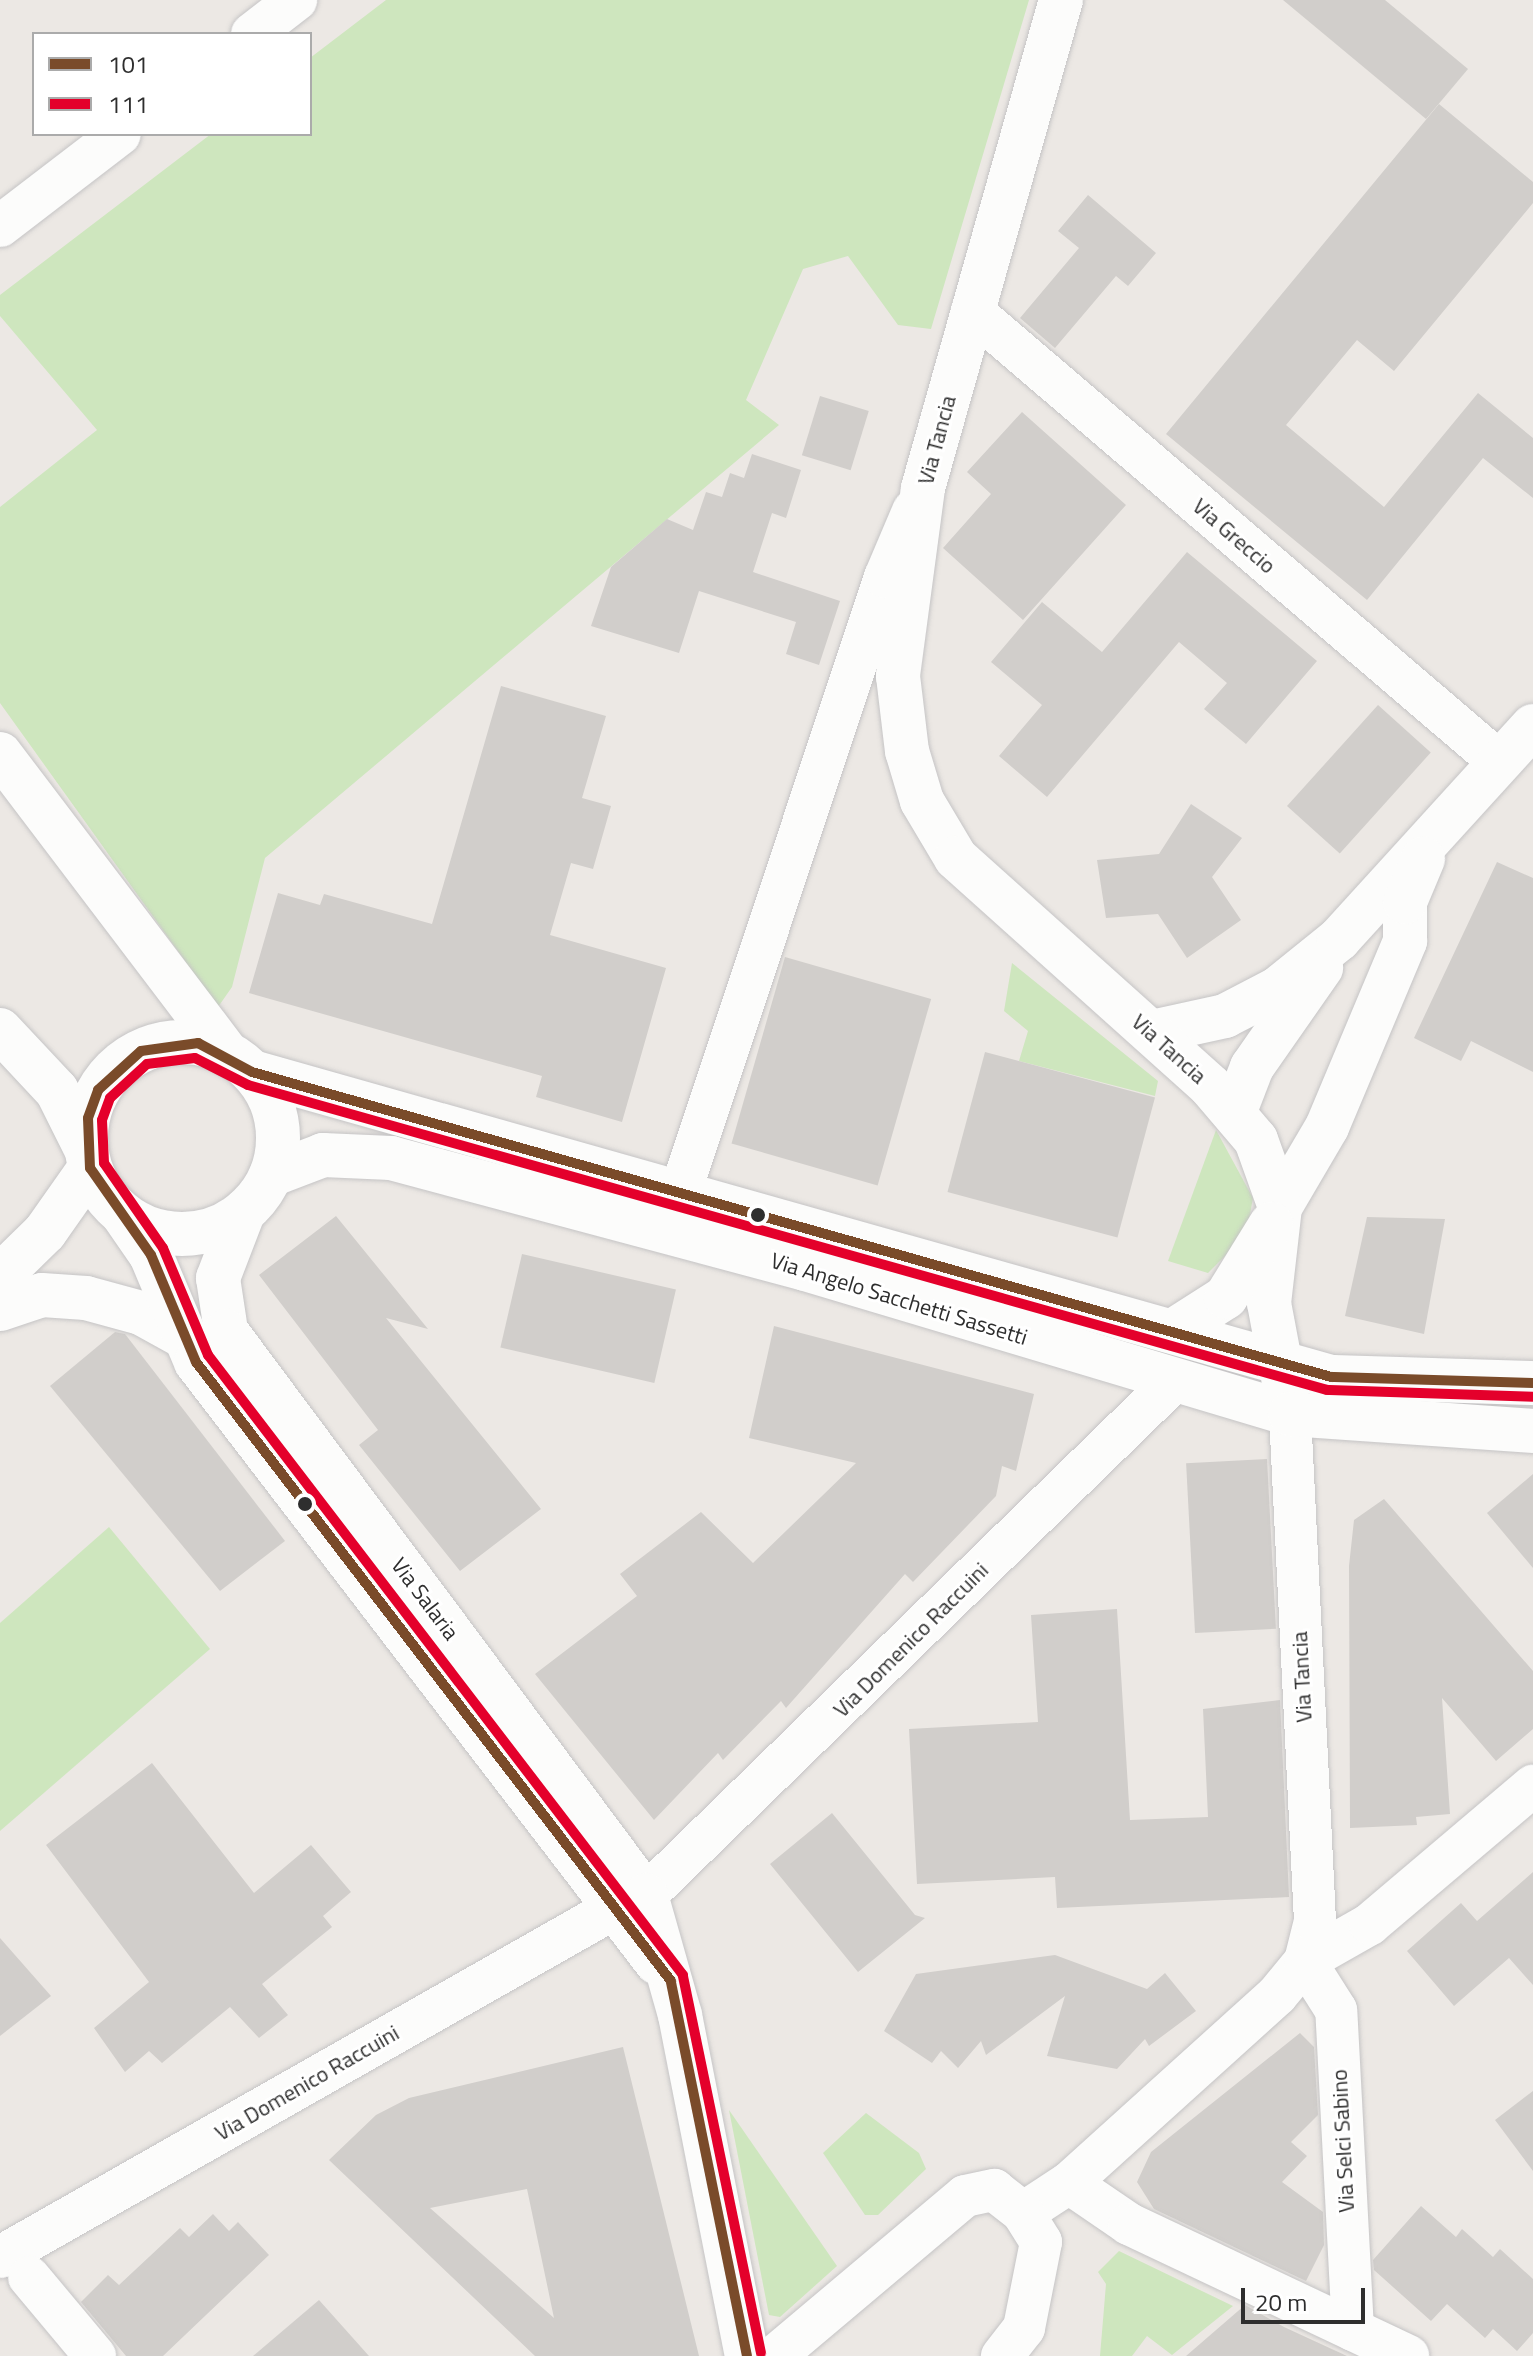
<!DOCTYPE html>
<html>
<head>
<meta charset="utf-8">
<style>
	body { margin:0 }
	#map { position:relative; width:1533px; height:2356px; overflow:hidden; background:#ece8e4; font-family:"Titillium Web",sans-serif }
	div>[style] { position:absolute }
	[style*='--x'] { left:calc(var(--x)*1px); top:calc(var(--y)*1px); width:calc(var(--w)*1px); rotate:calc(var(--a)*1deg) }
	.green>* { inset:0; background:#cee6be }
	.building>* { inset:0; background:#d1cecb; transform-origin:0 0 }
	.roads { filter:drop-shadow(0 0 2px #c5c4c5) drop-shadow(0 0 2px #c5c4c5) }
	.minor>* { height:42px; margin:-21px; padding:0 21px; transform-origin:21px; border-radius:21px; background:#fcfcfb }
	.tertiary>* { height:44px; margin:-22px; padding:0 22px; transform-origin:22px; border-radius:22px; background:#fcfcfb }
	.secondary>* { height:44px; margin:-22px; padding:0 22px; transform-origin:22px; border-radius:22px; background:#fcfcfb }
	.secondary>.ring { margin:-22px; padding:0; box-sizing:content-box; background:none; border:44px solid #fcfcfb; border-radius:50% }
	.bus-1>* { height:10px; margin:-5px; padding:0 5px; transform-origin:5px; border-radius:5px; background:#7a4b2a }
	.bus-2>* { height:10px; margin:-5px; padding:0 5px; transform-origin:5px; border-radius:5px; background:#e4002b }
	.dots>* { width:22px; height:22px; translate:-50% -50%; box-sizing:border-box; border:4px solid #fff; border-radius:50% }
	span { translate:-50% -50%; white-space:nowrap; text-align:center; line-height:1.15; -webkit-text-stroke:6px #fff; paint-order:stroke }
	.street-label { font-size:22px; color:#2e2e2e }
	.legend { position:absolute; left:32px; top:32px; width:280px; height:104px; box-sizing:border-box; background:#fff; border:2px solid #ababab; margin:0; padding:10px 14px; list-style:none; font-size:24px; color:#2e2e2e }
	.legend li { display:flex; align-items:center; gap:16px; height:40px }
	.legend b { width:40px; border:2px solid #ababab }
	.scale { position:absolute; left:1241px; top:2288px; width:124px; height:36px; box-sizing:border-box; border:4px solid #2e2e2e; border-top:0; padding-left:10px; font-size:24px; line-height:28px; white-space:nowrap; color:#2e2e2e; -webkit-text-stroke:6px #fff; paint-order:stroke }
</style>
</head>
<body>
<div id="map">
	<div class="green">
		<i style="clip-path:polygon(386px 0,1029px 0,931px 329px,898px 325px,848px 256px,803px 269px,746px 400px,779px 425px,265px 858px,232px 987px,218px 1007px,0 703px,0 507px,97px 430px,0 316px,0 295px,211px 134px,310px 134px,310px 58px)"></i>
		<i style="clip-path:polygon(1012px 963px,1158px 1081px,1155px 1096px,1019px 1061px,1028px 1031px,1004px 1011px)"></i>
		<i style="clip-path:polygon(1216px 1130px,1253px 1198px,1246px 1235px,1208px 1273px,1168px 1261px)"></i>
		<i style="clip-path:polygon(109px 1527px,210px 1649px,0 1831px,0 1623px)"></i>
		<i style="clip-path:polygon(729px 2110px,837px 2266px,780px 2317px,769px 2315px)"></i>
		<i style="clip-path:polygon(866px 2113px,919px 2153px,926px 2169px,878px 2215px,865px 2215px,823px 2153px)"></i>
		<i style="clip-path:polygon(1119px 2251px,1233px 2306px,1172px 2355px,1147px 2336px,1132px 2356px,1100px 2356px,1106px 2284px,1098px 2272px)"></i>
	</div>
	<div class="building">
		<i style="clip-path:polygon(1283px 0,1385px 0,1468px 69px,1426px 119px)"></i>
		<i style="clip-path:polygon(1439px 104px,1533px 182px,1533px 203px,1394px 371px,1357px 340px,1286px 425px,1384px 507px,1478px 393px,1533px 438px,1533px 498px,1483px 458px,1367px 600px,1166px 434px)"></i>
		<i style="clip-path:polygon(1088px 195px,1156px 253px,1128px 286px,1116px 276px,1055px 348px,1020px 318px,1079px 248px,1058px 231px)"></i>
		<i style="left:820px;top:396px;width:51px;height:62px;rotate:17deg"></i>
		<i style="clip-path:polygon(1022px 412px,1126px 505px,1023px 620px,943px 548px,991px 494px,967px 472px)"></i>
		<i style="clip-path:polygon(752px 454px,801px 470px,786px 518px,772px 513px,753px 572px,840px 601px,819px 665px,786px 654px,796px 622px,699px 591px,679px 653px,591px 626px,611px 567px,667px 519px,693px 530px,706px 492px,722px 497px,730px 473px,744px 478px)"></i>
		<i style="clip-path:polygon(1187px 552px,1317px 661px,1246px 744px,1204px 709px,1227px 683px,1179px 642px,1047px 797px,999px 756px,1042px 705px,991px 662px,1042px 602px,1102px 652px)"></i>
		<i style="clip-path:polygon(501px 686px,606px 716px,582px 798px,611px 806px,593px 869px,571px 863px,550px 935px,666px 968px,622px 1122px,536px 1097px,542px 1076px,249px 993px,278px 893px,320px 905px,324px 894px,432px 924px)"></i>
		<i style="left:1378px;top:705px;width:71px;height:136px;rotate:42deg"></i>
		<i style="clip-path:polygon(1191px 804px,1242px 838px,1212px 877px,1241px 920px,1187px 958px,1158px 914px,1106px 918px,1097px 860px,1159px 854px)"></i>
		<i style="clip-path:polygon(1497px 862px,1533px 878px,1533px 1072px,1471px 1041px,1461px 1061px,1414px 1038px)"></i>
		<i style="left:785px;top:957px;width:152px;height:194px;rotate:16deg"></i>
		<i style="left:985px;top:1052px;width:176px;height:145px;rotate:15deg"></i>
		<i style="clip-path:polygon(336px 1216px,428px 1329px,386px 1318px,541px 1509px,460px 1571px,359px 1445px,378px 1430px,259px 1275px)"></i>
		<i style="clip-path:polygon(1367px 1217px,1445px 1219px,1424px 1334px,1345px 1316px)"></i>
		<i style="left:522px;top:1254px;width:158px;height:96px;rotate:13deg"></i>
		<i style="clip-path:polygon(774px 1326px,1034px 1394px,1016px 1471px,1002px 1466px,996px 1496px,913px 1582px,905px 1574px,786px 1708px,781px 1701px,723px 1760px,718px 1753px,654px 1820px,535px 1674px,637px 1596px,620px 1574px,701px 1512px,753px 1563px,856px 1463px,749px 1438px)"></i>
		<i style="clip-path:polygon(115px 1332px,125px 1334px,285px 1541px,220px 1591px,50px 1386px)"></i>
		<i style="left:1267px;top:1459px;width:170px;height:81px;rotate:87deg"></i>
		<i style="clip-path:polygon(1533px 1474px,1533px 1568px,1487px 1513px)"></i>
		<i style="clip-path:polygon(1384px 1499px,1533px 1671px,1533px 1729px,1496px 1761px,1442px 1698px,1450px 1814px,1416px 1817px,1417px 1825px,1350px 1828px,1349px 1566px,1354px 1520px)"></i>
		<i style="clip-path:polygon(1117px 1609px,1130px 1820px,1208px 1817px,1203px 1709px,1280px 1700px,1289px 1897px,1057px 1908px,1055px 1877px,917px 1884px,909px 1729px,1038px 1722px,1031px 1615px)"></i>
		<i style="clip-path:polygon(152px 1763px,254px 1893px,311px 1845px,351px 1892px,323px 1916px,332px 1927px,262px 1984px,288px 2015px,259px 2038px,230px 2007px,162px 2063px,149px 2051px,125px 2072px,94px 2028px,149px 1982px,46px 1845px)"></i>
		<i style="clip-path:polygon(832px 1813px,915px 1915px,925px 1918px,858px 1972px,770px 1864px)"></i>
		<i style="clip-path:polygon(1533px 1872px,1533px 1985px,1509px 1958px,1454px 2006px,1407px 1951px,1461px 1903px,1477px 1921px)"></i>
		<i style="clip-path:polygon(0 1938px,51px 1996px,0 2036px)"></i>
		<i style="clip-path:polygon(1055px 1955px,1147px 1989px,1165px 1973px,1196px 2011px,1149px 2046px,1145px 2039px,1117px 2069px,1047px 2056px,1065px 1996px,986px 2055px,981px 2041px,958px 2068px,941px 2051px,932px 2063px,884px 2031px,916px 1974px)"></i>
		<i style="clip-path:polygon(1300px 2033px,1314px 2047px,1318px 2115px,1291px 2142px,1307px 2156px,1282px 2182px,1323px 2212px,1324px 2245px,1306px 2281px,1154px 2209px,1137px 2182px,1151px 2152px)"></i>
		<i style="clip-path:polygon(evenodd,623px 2047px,699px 2356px,535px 2356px,329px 2160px,376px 2115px,409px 2098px,623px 2047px,527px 2189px,554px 2318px,430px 2208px,527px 2189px)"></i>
		<i style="clip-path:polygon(1533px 2091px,1533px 2171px,1495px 2120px)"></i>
		<i style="clip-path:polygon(1421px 2206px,1456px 2237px,1462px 2229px,1493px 2257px,1500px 2249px,1533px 2279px,1533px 2333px,1517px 2351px,1493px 2329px,1485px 2338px,1447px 2304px,1431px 2321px,1374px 2270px,1373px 2260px)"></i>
		<i style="clip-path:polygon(213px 2214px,229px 2231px,238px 2222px,269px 2255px,163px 2356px,126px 2356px,81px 2302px,108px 2275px,119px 2285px,180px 2228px,189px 2237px)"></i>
		<i style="clip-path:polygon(319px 2300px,369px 2356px,253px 2356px)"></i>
		<i style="clip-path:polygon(1245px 2305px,1284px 2327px,1347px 2356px,1186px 2356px)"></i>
	</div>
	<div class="roads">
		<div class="minor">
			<i style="--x:252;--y:34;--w:56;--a:-37.7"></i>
			<i style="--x:0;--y:226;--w:151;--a:-37.5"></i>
			<i style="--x:972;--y:311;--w:691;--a:40.54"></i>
			<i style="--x:682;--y:1187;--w:643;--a:-71.59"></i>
			<i style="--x:885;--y:577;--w:72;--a:-67"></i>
			<i style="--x:646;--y:1895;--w:735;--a:-44.23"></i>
			<i style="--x:1069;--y:2183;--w:73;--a:34.3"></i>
			<i style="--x:1129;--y:2224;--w:309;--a:25.3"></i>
			<i style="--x:1023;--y:2213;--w:55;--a:-33.1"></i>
			<i style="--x:1069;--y:2183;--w:280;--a:-42.1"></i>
			<i style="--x:1277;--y:1995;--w:44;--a:-50.5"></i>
			<i style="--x:1305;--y:1961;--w:41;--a:-76"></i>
			<i style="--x:1315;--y:1921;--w:508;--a:-92.82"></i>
			<i style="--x:0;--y:2257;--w:705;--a:-29.58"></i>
			<i style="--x:29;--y:2277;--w:103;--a:50.1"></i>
			<i style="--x:1353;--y:2330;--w:320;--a:-93"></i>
			<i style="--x:1336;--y:2010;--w:58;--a:-122.3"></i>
			<i style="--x:1305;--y:1961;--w:75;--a:-29.6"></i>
			<i style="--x:1370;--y:1924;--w:214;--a:-40.3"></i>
			<i style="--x:775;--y:2356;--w:248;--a:-40.1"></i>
			<i style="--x:965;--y:2196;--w:30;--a:-12"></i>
			<i style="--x:994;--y:2190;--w:37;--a:38"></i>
			<i style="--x:1023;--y:2213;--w:34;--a:58"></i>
			<i style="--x:1041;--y:2242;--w:88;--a:101.2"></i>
			<i style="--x:1024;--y:2328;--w:36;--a:128"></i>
		</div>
		<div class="tertiary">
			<i style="--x:1152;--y:1032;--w:75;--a:-12.4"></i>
			<i style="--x:1225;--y:1016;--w:59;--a:-27.4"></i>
			<i style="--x:1277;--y:989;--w:80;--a:-38.9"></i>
			<i style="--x:1339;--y:939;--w:288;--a:-47.7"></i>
			<i style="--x:1235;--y:1111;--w:47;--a:-68.9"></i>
			<i style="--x:1252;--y:1067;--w:121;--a:-55.1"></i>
			<i style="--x:1280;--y:1207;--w:93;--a:-59.6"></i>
			<i style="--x:1327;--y:1127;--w:202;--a:-67.2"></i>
			<i style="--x:1405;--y:941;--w:39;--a:-90"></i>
			<i style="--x:1405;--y:902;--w:47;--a:-67.3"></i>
			<i style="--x:0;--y:1276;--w:63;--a:-44.4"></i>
			<i style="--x:45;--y:1232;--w:78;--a:-54.9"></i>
			<i style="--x:0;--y:1309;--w:44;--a:-18.4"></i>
			<i style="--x:42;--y:1295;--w:44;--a:3.9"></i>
			<i style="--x:86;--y:1298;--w:57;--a:15.3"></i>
			<i style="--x:141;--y:1313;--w:46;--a:28.8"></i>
		</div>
		<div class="secondary">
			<i style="--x:1061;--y:0;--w:507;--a:105.79"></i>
			<i style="--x:923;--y:488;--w:190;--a:97.6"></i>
			<i style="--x:898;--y:676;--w:76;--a:83.2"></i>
			<i style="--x:907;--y:751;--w:52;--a:73.3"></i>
			<i style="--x:922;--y:801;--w:66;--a:59.2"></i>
			<i style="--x:956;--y:858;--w:341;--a:41.9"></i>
			<i style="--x:1210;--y:1086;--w:71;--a:49.6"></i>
			<i style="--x:1256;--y:1140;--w:71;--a:70.3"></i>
			<i style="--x:1280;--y:1207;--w:97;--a:96.5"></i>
			<i style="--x:1269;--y:1303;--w:113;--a:79.3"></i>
			<i style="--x:0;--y:754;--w:375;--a:52.8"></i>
			<i style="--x:0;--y:1030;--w:83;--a:46.9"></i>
			<i style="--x:57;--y:1091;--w:63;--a:63.4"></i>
			<i class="ring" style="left:86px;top:1042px;width:148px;height:148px"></i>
			<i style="--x:252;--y:1072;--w:1121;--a:15.78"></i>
			<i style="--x:1331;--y:1377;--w:202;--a:1.7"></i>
			<i style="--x:271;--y:1175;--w:56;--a:-21"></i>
			<i style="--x:323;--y:1155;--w:68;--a:2.5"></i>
			<i style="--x:391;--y:1158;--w:429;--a:15"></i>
			<i style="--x:805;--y:1269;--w:506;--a:16.65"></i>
			<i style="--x:1290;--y:1414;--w:244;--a:4"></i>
			<i style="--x:243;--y:1213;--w:70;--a:111"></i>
			<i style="--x:218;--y:1278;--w:54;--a:81.4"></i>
			<i style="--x:226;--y:1331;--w:703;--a:53.33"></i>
			<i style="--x:646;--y:1895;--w:125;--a:74.2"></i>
			<i style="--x:680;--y:2015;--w:348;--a:78.9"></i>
			<i style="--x:124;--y:1216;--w:47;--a:55.3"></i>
			<i style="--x:151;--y:1255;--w:116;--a:67.2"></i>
			<i style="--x:196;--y:1362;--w:757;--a:52.51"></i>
			<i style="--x:1176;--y:1329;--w:59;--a:-32.6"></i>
			<i style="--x:1226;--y:1297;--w:86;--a:-58.3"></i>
		</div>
	</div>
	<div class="bus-1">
		<i style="--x:747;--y:2356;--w:383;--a:-101.5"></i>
		<i style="--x:671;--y:1981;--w:780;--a:-127.5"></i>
		<i style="--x:196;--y:1362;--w:116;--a:-112.8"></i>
		<i style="--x:151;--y:1255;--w:106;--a:-125"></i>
		<i style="--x:90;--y:1168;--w:50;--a:-92.3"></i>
		<i style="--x:88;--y:1118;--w:30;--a:-70"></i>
		<i style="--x:98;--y:1090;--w:58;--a:-42.2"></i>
		<i style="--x:141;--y:1051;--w:58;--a:-8"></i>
		<i style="--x:198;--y:1043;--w:61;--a:28.2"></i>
		<i style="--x:252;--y:1072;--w:1121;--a:15.78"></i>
		<i style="--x:1331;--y:1377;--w:202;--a:1.7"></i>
	</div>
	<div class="bus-2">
		<i style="--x:761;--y:2353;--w:386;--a:-101.7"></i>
		<i style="--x:683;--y:1975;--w:781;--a:-127.46"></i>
		<i style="--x:208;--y:1355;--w:116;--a:-112.8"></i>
		<i style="--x:163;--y:1248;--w:103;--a:-124.8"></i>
		<i style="--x:104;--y:1163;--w:43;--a:-92.7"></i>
		<i style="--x:102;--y:1120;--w:23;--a:-70"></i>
		<i style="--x:110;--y:1098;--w:50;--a:-42.6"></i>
		<i style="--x:147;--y:1064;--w:48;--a:-7.1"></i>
		<i style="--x:195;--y:1058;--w:59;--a:27"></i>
		<i style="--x:248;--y:1085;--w:1121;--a:15.78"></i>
		<i style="--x:1327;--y:1390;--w:206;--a:1.9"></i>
	</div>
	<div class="dots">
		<i style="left:758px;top:1215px;background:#2e2e2e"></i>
		<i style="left:305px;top:1504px;background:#2e2e2e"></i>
	</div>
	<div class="street-label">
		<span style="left:937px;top:440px;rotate:-75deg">Via Tancia</span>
		<span style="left:1234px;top:536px;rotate:41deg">Via Greccio</span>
		<span style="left:1169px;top:1049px;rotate:42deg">Via Tancia</span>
		<span style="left:899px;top:1299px;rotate:17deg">Via Angelo Sacchetti Sassetti</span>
		<span style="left:425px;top:1599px;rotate:53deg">Via Salaria</span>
		<span style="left:911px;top:1640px;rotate:-45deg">Via Domenico Raccuini</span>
		<span style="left:1302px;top:1677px;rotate:-93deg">Via Tancia</span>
		<span style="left:307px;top:2083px;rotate:-30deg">Via Domenico Raccuini</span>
		<span style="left:1343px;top:2141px;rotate:-93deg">Via Selci Sabino</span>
	</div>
	<ul class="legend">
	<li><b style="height:10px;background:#7a4b2a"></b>101</li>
	<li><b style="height:10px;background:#e4002b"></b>111</li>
	</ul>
	<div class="scale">20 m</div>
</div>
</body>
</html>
